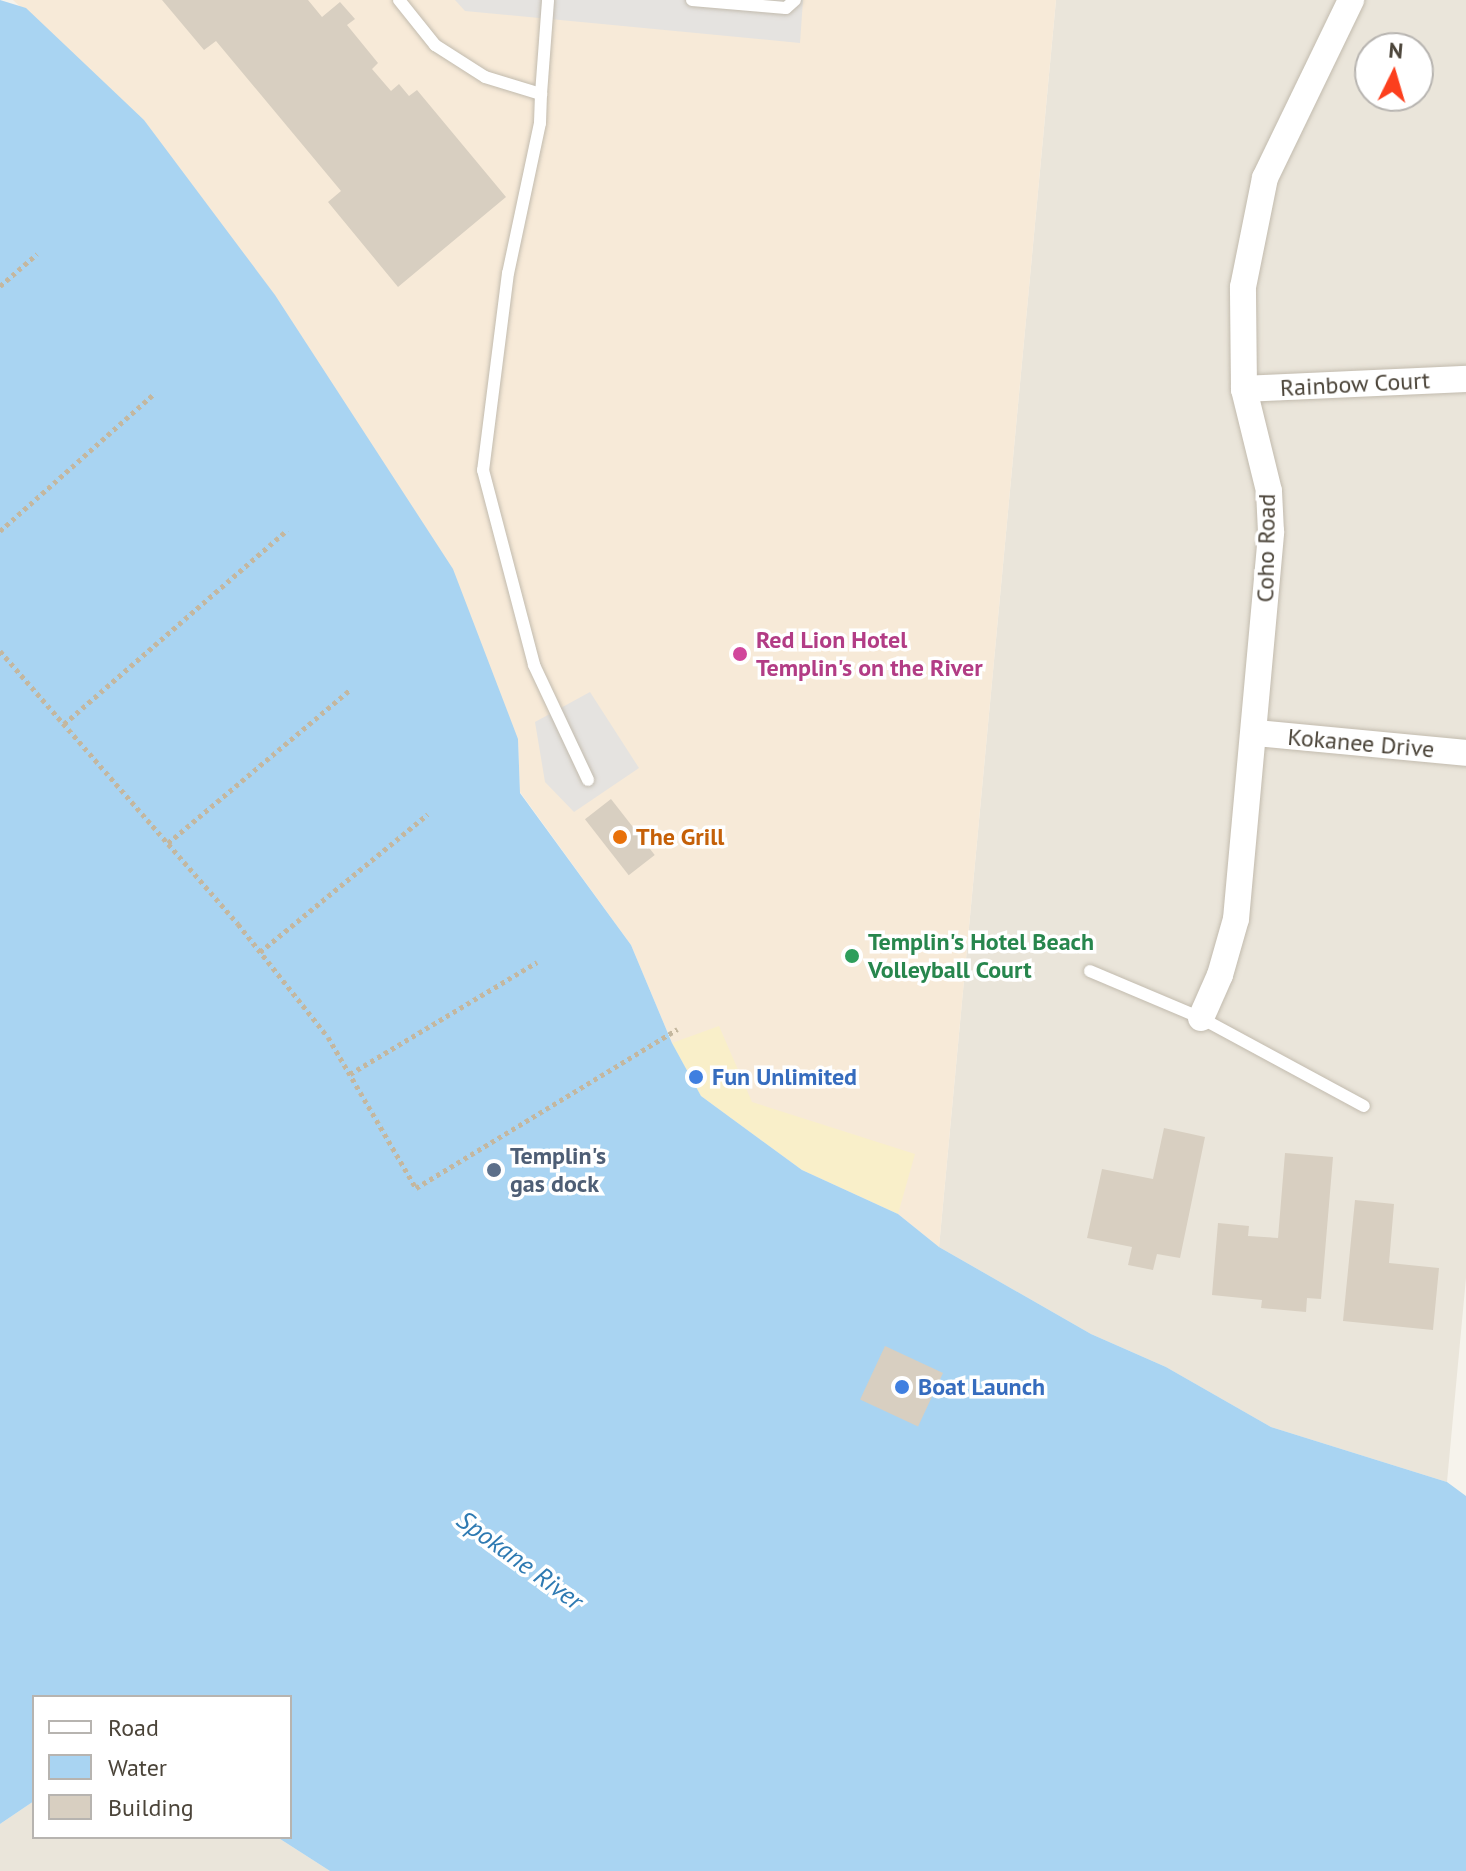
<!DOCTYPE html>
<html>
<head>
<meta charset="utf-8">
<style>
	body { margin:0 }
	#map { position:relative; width:1466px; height:1871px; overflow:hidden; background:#f6f3ec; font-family:"PT Sans",sans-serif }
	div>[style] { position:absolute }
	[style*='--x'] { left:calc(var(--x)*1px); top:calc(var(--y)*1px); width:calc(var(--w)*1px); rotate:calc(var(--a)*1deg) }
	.residential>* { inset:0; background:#eae5da }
	.commercial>* { inset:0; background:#f7ead8 }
	.sand>* { inset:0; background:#f9efc9 }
	.parking>* { inset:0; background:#e5e3e0 }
	.water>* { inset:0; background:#a9d4f2 }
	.building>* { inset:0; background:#d8cfc1; transform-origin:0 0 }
	.path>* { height:5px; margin-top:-2.5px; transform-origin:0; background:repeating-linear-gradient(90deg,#c4b79f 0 4px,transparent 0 8px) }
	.roads { filter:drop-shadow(0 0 2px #c2bbae) drop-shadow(0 0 2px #c2bbae) }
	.lane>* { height:12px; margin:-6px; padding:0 6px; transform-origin:6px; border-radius:6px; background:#fff }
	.street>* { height:26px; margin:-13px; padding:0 13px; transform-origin:13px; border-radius:13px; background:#fff }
	.dots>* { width:22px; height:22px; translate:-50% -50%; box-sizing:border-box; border:4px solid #fff; border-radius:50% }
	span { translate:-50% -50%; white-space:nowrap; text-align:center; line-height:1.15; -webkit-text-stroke:7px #fff; paint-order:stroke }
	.street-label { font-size:24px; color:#4b4439 }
	.hotel-label { font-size:24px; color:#b23c85; font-weight:700 }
	.left { translate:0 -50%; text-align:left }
	.food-label { font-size:24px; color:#c56008; font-weight:700 }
	.leisure-label { font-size:24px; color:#27864d; font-weight:700 }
	.shop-label { font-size:24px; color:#366cbe; font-weight:700 }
	.service-label { font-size:24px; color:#4e5e75; font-weight:700 }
	.water-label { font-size:26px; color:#2e7ab2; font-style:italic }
	.legend { position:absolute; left:32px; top:1695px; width:260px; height:144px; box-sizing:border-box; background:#fff; border:2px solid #b7b4b0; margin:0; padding:10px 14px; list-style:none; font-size:24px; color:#4b4439 }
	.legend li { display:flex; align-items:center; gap:16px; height:40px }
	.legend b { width:40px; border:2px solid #b7b4b0 }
	.north { position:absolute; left:1354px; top:32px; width:80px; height:80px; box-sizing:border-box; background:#fff; border:2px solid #b7b4b0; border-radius:50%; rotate:5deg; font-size:22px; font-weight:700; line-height:32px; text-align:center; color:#4b4439 }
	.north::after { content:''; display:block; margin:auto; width:28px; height:36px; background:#fc3f1d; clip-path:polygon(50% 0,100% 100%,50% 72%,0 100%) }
</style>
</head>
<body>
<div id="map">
	<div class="residential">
		<i style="clip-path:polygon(evenodd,1056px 0,1466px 0,1466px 1278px,1447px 1482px,1271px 1427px,1166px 1367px,1091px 1334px,939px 1247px,1056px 0,1370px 48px,1418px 48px,1418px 96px,1370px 96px,1370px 48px)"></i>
		<i style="clip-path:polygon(34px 1801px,34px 1837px,277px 1837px,330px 1871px,0 1871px,0 1824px)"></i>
	</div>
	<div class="commercial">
		<i style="clip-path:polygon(13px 0,1056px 0,939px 1247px,898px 1214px,701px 1096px,672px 1043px,631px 945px,520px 792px,518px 739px,144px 120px)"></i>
	</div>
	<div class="sand">
		<i style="clip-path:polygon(719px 1026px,752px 1102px,915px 1154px,898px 1214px,802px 1170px,701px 1096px,672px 1043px)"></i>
	</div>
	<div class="parking">
		<i style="clip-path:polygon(455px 0,803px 0,800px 43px,465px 11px)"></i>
		<i style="clip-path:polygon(590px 692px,639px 768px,574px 812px,545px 782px,535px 722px)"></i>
	</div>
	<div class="water">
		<i style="clip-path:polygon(0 0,26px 8px,144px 120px,275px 295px,453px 569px,518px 739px,520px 793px,631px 945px,672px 1043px,701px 1096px,802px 1170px,898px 1214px,939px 1247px,1091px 1334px,1166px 1367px,1271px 1427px,1447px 1482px,1466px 1496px,1466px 1871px,330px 1871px,277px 1837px,290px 1837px,290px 1697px,34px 1697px,34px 1801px,0 1824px)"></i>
	</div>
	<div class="building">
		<i style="clip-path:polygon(162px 0,308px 0,322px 17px,340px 2px,355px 19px,347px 25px,378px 63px,372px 69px,391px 91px,399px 84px,409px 96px,417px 90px,506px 197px,398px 287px,328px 202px,341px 191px,216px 41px,204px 50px)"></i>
		<i style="left:611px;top:799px;width:71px;height:33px;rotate:52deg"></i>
		<i style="clip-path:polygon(1164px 1128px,1205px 1137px,1180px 1258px,1157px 1254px,1153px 1270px,1128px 1265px,1132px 1247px,1087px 1238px,1102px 1169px,1153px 1179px)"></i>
		<i style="clip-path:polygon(1285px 1153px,1333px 1157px,1321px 1299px,1307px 1298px,1306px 1312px,1261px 1308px,1262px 1300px,1212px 1295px,1218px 1223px,1249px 1226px,1248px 1236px,1278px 1238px)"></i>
		<i style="clip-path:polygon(1355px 1200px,1394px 1204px,1389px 1263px,1439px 1268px,1433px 1330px,1343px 1321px)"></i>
		<i style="left:885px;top:1346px;width:64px;height:59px;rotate:25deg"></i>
	</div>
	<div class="path">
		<i style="--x:0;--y:286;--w:49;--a:-40.9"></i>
		<i style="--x:0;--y:531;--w:208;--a:-41.7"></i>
		<i style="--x:0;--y:651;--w:362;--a:48.9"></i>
		<i style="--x:238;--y:924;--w:144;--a:51.5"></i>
		<i style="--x:328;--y:1037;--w:175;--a:59.8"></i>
		<i style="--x:416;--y:1188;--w:306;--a:-31.3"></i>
		<i style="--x:64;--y:724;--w:296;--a:-41"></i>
		<i style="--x:168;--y:843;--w:239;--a:-40.1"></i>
		<i style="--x:260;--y:952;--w:217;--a:-39.4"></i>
		<i style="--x:350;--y:1074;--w:218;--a:-30.9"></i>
	</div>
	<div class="roads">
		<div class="lane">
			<i style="--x:399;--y:0;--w:58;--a:51.3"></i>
			<i style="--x:435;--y:45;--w:59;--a:32.6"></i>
			<i style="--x:485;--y:77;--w:59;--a:16.9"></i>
			<i style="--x:541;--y:94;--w:29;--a:92"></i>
			<i style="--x:540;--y:123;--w:153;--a:102"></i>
			<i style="--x:508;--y:273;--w:199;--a:97.2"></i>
			<i style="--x:483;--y:470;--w:202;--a:75.3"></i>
			<i style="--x:534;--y:665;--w:127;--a:64.8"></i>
			<i style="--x:692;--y:0;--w:94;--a:4.9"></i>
			<i style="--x:786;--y:8;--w:12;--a:-42"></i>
			<i style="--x:541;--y:94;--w:94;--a:-85.7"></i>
			<i style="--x:1090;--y:971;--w:121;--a:22.9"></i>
			<i style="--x:1201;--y:1018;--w:185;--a:28.4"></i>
		</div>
		<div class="street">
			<i style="--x:1244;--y:389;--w:222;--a:-2.6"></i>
			<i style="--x:1256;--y:733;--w:211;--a:5.4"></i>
			<i style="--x:1201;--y:1018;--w:47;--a:-66.2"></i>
			<i style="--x:1220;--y:975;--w:58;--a:-74.1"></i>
			<i style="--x:1236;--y:919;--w:389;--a:-84.8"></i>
			<i style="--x:1271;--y:532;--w:41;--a:-92.8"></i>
			<i style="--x:1269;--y:491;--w:105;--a:-103.8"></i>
			<i style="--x:1244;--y:389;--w:102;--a:-90.6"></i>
			<i style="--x:1243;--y:287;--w:111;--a:-78.6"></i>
			<i style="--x:1265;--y:178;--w:198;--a:-64.2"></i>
		</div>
	</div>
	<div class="dots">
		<i style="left:740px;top:654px;background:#d1479c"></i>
		<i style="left:620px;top:837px;background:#e8710a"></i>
		<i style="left:852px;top:956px;background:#2e9e5b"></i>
		<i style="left:696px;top:1077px;background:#3f7fe0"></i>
		<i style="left:494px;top:1170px;background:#5c6f8a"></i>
		<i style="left:902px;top:1387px;background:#3f7fe0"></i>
	</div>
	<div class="street-label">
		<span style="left:1355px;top:384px;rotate:-3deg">Rainbow Court</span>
		<span style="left:1266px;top:548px;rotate:-89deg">Coho Road</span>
		<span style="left:1361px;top:743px;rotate:5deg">Kokanee Drive</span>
	</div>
	<div class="hotel-label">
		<span class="left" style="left:756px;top:654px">Red Lion Hotel<br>Templin's on the River</span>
	</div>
	<div class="food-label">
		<span class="left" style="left:636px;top:837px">The Grill</span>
	</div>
	<div class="leisure-label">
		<span class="left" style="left:868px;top:956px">Templin's Hotel Beach<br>Volleyball Court</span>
	</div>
	<div class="shop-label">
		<span class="left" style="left:712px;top:1077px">Fun Unlimited</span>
		<span class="left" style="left:918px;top:1387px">Boat Launch</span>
	</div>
	<div class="service-label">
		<span class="left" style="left:510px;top:1170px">Templin's<br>gas dock</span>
	</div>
	<div class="water-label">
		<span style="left:520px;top:1560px;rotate:36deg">Spokane River</span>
	</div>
	<ul class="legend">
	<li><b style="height:10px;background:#fff"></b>Road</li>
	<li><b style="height:22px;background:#a9d4f2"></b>Water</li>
	<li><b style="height:22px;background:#d8cfc1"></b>Building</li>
	</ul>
	<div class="north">N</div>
</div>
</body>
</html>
